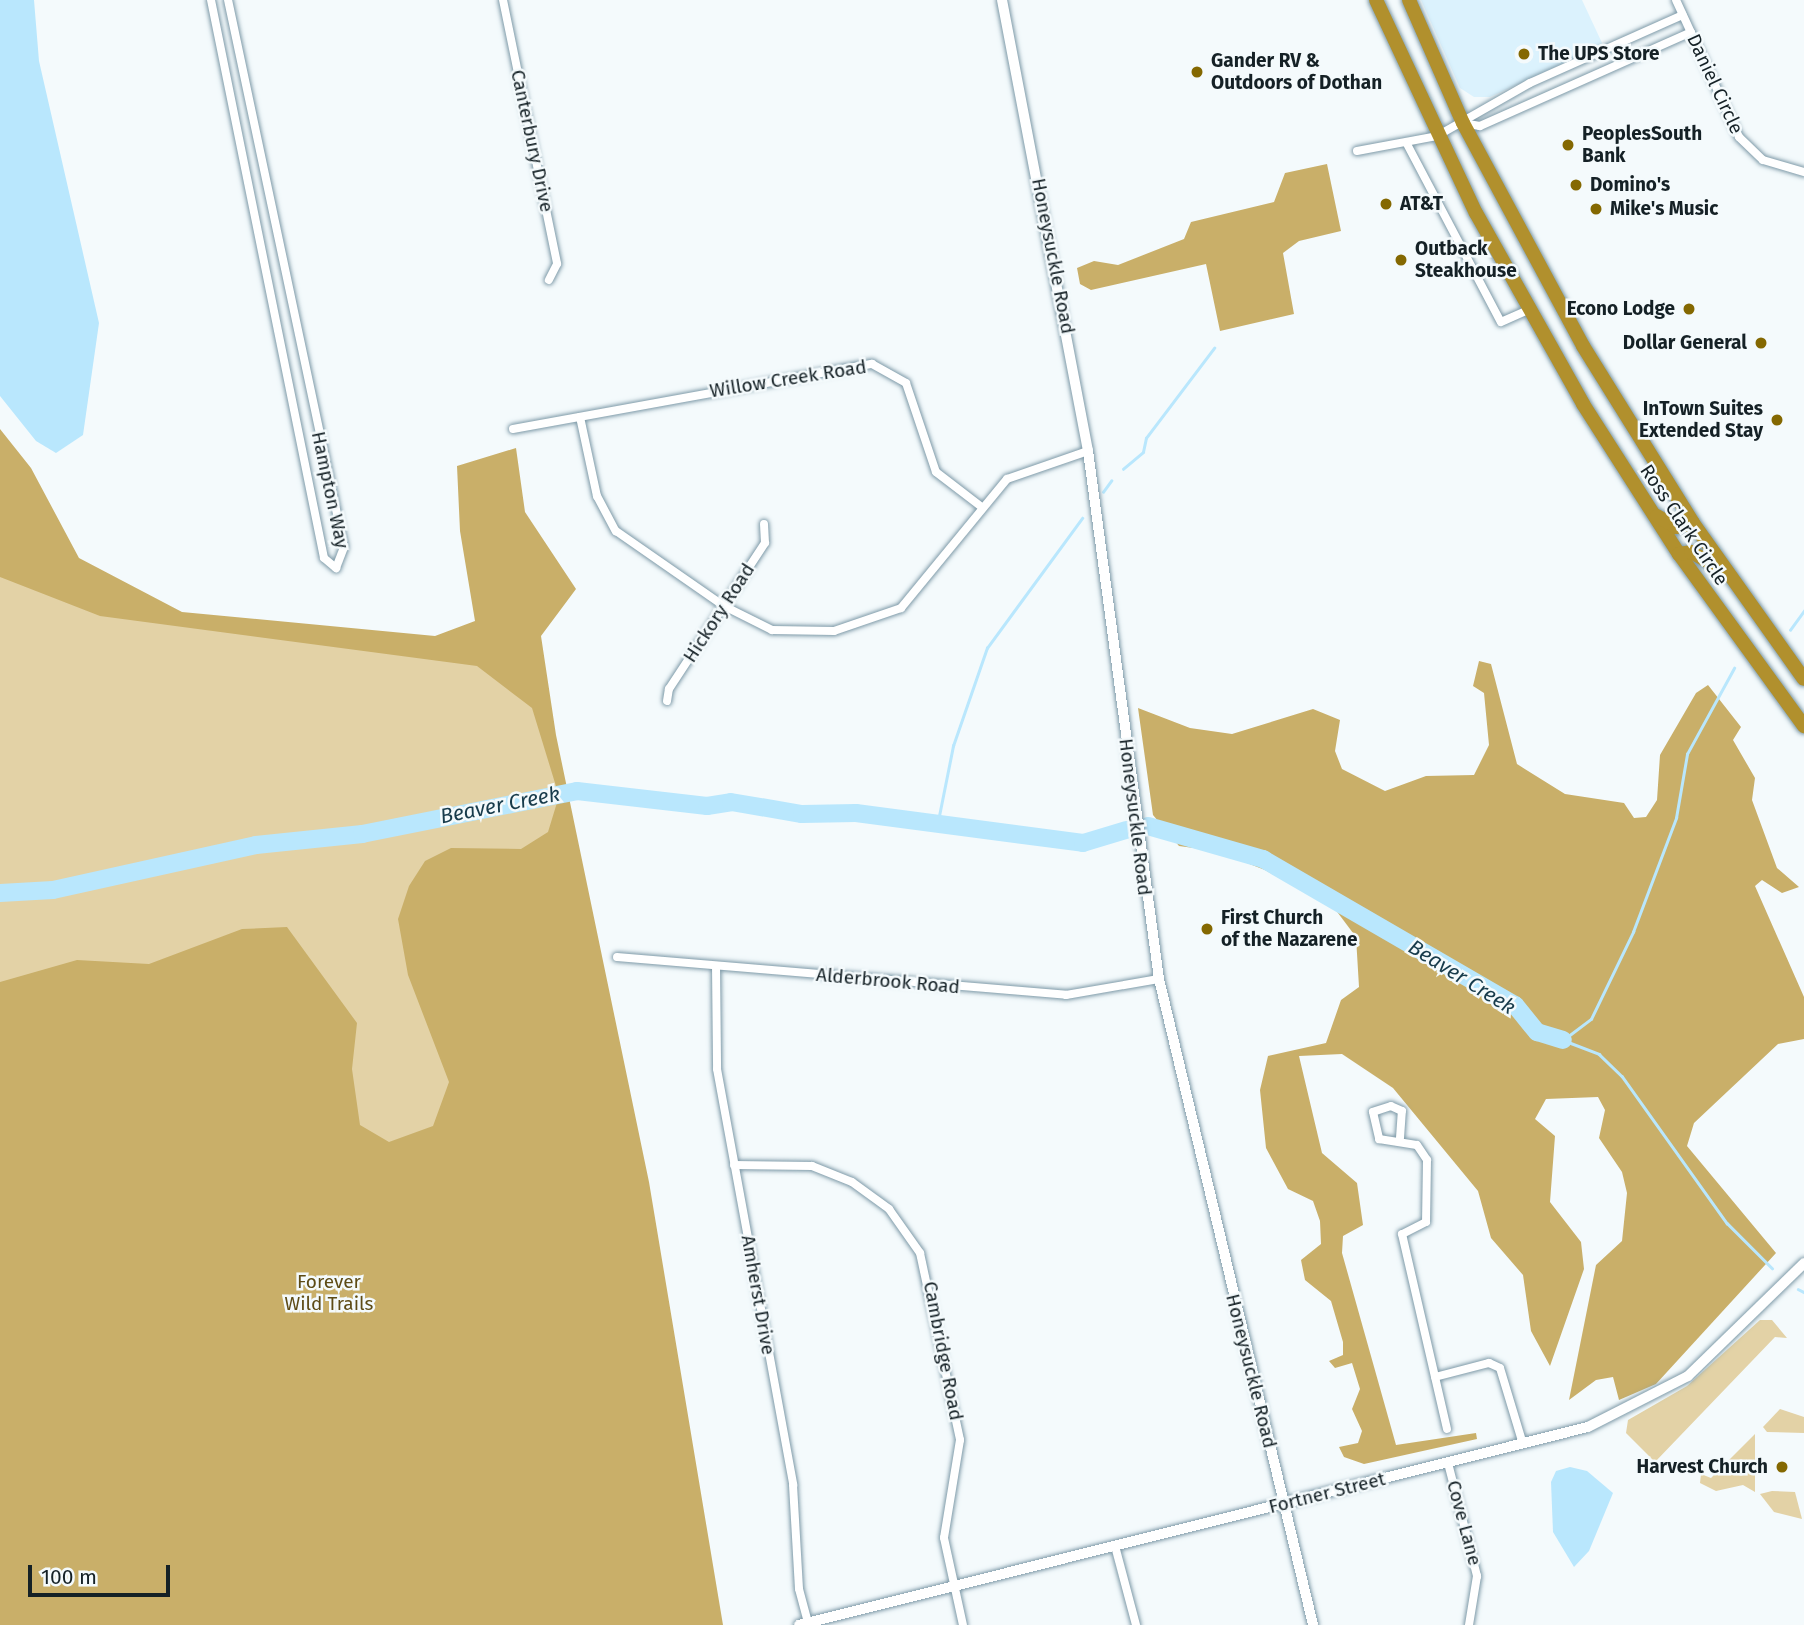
<!DOCTYPE html>
<html>
<head>
<meta charset="utf-8">
<style>
	body { margin:0 }
	#map { position:relative; width:1804px; height:1625px; overflow:hidden; background:#f4fafc; font-family:"Fira Sans",sans-serif }
	div>[style] { position:absolute }
	[style*='--x'] { left:calc(var(--x)*1px); top:calc(var(--y)*1px); width:calc(var(--w)*1px); rotate:calc(var(--a)*1deg) }
	.built>* { inset:0; background:#dbf2fd }
	.green>* { inset:0; background:#e3d2a6 }
	.forest>* { inset:0; background:#c9af69 }
	.water>* { inset:0; background:#b9e7fd }
	.stream>* { height:2.5px; margin:-1.25px; padding:0 1.25px; transform-origin:1.25px; border-radius:1.25px; background:#b9e7fd }
	.river>* { height:18px; margin:-9px; padding:0 9px; transform-origin:9px; border-radius:9px; background:#b9e7fd }
	.roads { filter:drop-shadow(0 0 2px #7e9aa8) drop-shadow(0 0 2px #7e9aa8) }
	.street>* { height:8px; margin:-4px; padding:0 4px; transform-origin:4px; border-radius:4px; background:#fff }
	.secondary>* { height:10px; margin:-5px; padding:0 5px; transform-origin:5px; border-radius:5px; background:#fff }
	.highway>* { height:14px; margin:-7px; padding:0 7px; transform-origin:7px; border-radius:7px; background:#b1902d }
	.dots>* { width:19px; height:19px; translate:-50% -50%; box-sizing:border-box; border:4px solid #f4fafc; border-radius:50% }
	span { translate:-50% -50%; white-space:nowrap; text-align:center; line-height:1.15; -webkit-text-stroke:5px #f4fafc; paint-order:stroke }
	.poi-label { font-size:19px; color:#152126; font-weight:700 }
	.left { translate:0 -50%; text-align:left }
	.right { translate:-100% -50%; text-align:right }
	.street-label { font-size:19px; color:#152126 }
	.park-label { font-size:19px; color:#5d4b15 }
	.water-label { font-size:21px; color:#173b4b; font-style:italic }
	.scale { position:absolute; left:28px; top:1565px; width:142px; height:32px; box-sizing:border-box; border:4px solid #152126; border-top:0; padding-left:9px; font-size:21px; line-height:24px; white-space:nowrap; color:#152126; -webkit-text-stroke:5px #f4fafc; paint-order:stroke }
</style>
</head>
<body>
<div id="map">
	<div class="built">
		<i style="clip-path:polygon(1421px 0,1582px 0,1603px 45px,1490px 97px,1474px 97px,1460px 88px)"></i>
	</div>
	<div class="green">
		<i style="clip-path:polygon(0 558px,214px 624px,532px 650px,645px 1180px,0 1625px)"></i>
		<i style="clip-path:polygon(1760px 1320px,1772px 1320px,1787px 1338px,1775px 1337px,1655px 1462px,1626px 1433px,1628px 1420px,1687px 1386px)"></i>
		<i style="clip-path:polygon(1780px 1409px,1804px 1417px,1804px 1433px,1767px 1432px,1763px 1427px)"></i>
		<i style="clip-path:polygon(1755px 1434px,1755px 1492px,1743px 1485px,1716px 1491px,1700px 1483px,1701px 1474px,1711px 1478px)"></i>
		<i style="clip-path:polygon(1772px 1491px,1795px 1492px,1802px 1519px,1774px 1512px,1760px 1494px)"></i>
	</div>
	<div class="forest">
		<i style="clip-path:polygon(1327px 164px,1341px 231px,1299px 241px,1283px 253px,1294px 314px,1220px 331px,1206px 264px,1091px 290px,1080px 284px,1077px 268px,1094px 261px,1118px 265px,1184px 239px,1191px 222px,1274px 202px,1285px 173px)"></i>
		<i style="clip-path:polygon(0 429px,31px 468px,79px 558px,182px 612px,435px 636px,475px 621px,460px 531px,457px 466px,516px 448px,525px 512px,576px 589px,541px 636px,556px 735px,649px 1182px,723px 1625px,0 1625px,0 982px,77px 960px,149px 964px,242px 929px,287px 927px,357px 1023px,352px 1069px,360px 1125px,389px 1142px,433px 1126px,449px 1082px,408px 975px,398px 919px,409px 886px,425px 861px,451px 848px,521px 849px,548px 832px,559px 796px,532px 708px,477px 666px,100px 616px,0 577px)"></i>
		<i style="clip-path:polygon(1479px 661px,1491px 664px,1517px 764px,1565px 794px,1624px 803px,1634px 818px,1646px 817px,1657px 800px,1660px 755px,1696px 693px,1708px 685px,1741px 727px,1733px 740px,1755px 778px,1752px 800px,1777px 868px,1799px 887px,1782px 893px,1762px 880px,1755px 886px,1804px 997px,1804px 1039px,1778px 1044px,1694px 1123px,1687px 1146px,1776px 1253px,1656px 1384px,1619px 1400px,1613px 1377px,1596px 1380px,1569px 1400px,1596px 1265px,1622px 1241px,1627px 1193px,1622px 1172px,1599px 1138px,1605px 1110px,1598px 1097px,1546px 1099px,1535px 1119px,1555px 1136px,1550px 1202px,1581px 1242px,1584px 1269px,1550px 1366px,1531px 1331px,1523px 1275px,1491px 1238px,1478px 1191px,1393px 1088px,1342px 1054px,1299px 1056px,1322px 1153px,1357px 1183px,1363px 1225px,1343px 1236px,1342px 1253px,1396px 1445px,1476px 1433px,1477px 1439px,1364px 1464px,1344px 1457px,1339px 1447px,1358px 1443px,1362px 1431px,1352px 1409px,1360px 1389px,1352px 1363px,1335px 1368px,1329px 1361px,1343px 1355px,1343px 1342px,1331px 1301px,1305px 1280px,1301px 1260px,1321px 1244px,1320px 1221px,1313px 1201px,1288px 1189px,1266px 1148px,1260px 1090px,1268px 1056px,1326px 1043px,1341px 1000px,1359px 987px,1356px 937px,1335px 909px,1265px 870px,1216px 851px,1179px 846px,1153px 815px,1138px 708px,1190px 728px,1232px 734px,1313px 709px,1340px 720px,1335px 751px,1342px 769px,1385px 791px,1426px 776px,1474px 775px,1489px 745px,1484px 693px,1473px 686px)"></i>
	</div>
	<div class="water">
		<i style="clip-path:polygon(0 0,34px 0,39px 61px,99px 323px,83px 435px,56px 453px,36px 441px,0 396px)"></i>
		<i style="clip-path:polygon(1570px 1467px,1587px 1471px,1613px 1493px,1589px 1551px,1574px 1567px,1553px 1532px,1551px 1482px,1556px 1471px)"></i>
	</div>
	<div class="stream">
		<i style="--x:1123;--y:469;--w:26;--a:-40"></i>
		<i style="--x:1143;--y:452;--w:14;--a:-78"></i>
		<i style="--x:1146;--y:438;--w:113;--a:-52.9"></i>
		<i style="--x:1103;--y:492;--w:14;--a:-54"></i>
		<i style="--x:1790;--y:630;--w:24;--a:-54"></i>
		<i style="--x:937;--y:826;--w:82;--a:-78.7"></i>
		<i style="--x:953;--y:746;--w:104;--a:-70.9"></i>
		<i style="--x:987;--y:648;--w:161;--a:-53.8"></i>
		<i style="--x:1563;--y:1040;--w:35;--a:-37"></i>
		<i style="--x:1591;--y:1019;--w:97;--a:-64.2"></i>
		<i style="--x:1633;--y:932;--w:122;--a:-69.3"></i>
		<i style="--x:1676;--y:818;--w:65;--a:-80.2"></i>
		<i style="--x:1687;--y:754;--w:98;--a:-61.3"></i>
		<i style="--x:1563;--y:1040;--w:39;--a:21"></i>
		<i style="--x:1599;--y:1054;--w:32;--a:44"></i>
		<i style="--x:1622;--y:1076;--w:181;--a:54.5"></i>
		<i style="--x:1727;--y:1223;--w:64;--a:45"></i>
		<i style="--x:1798;--y:1289;--w:7;--a:27"></i>
	</div>
	<div class="river">
		<i style="--x:1148;--y:826;--w:120;--a:16"></i>
		<i style="--x:1263;--y:859;--w:291;--a:30.1"></i>
		<i style="--x:1515;--y:1005;--w:35;--a:51"></i>
		<i style="--x:1537;--y:1032;--w:27;--a:17"></i>
		<i style="--x:0;--y:893;--w:53;--a:-3.2"></i>
		<i style="--x:53;--y:890;--w:208;--a:-12.5"></i>
		<i style="--x:256;--y:845;--w:107;--a:-5.9"></i>
		<i style="--x:362;--y:834;--w:219;--a:-11.3"></i>
		<i style="--x:577;--y:791;--w:131;--a:6.6"></i>
		<i style="--x:707;--y:806;--w:24;--a:-9"></i>
		<i style="--x:731;--y:802;--w:72;--a:9.6"></i>
		<i style="--x:802;--y:814;--w:54;--a:-1.1"></i>
		<i style="--x:856;--y:813;--w:229;--a:7.5"></i>
		<i style="--x:1083;--y:843;--w:45;--a:-16.8"></i>
	</div>
	<div class="roads">
		<div class="street">
			<i style="--x:211;--y:0;--w:569;--a:78.55"></i>
			<i style="--x:324;--y:558;--w:16;--a:40"></i>
			<i style="--x:336;--y:568;--w:22;--a:-69"></i>
			<i style="--x:344;--y:547;--w:559;--a:-101.97"></i>
			<i style="--x:503;--y:0;--w:269;--a:78.4"></i>
			<i style="--x:557;--y:264;--w:18;--a:117"></i>
			<i style="--x:1676;--y:0;--w:151;--a:65.3"></i>
			<i style="--x:1739;--y:137;--w:33;--a:44"></i>
			<i style="--x:1763;--y:160;--w:43;--a:16.3"></i>
			<i style="--x:1463;--y:123;--w:17;--a:10"></i>
			<i style="--x:1480;--y:126;--w:231;--a:-24"></i>
			<i style="--x:1407;--y:144;--w:201;--a:62.2"></i>
			<i style="--x:1501;--y:322;--w:30;--a:-24"></i>
			<i style="--x:1357;--y:151;--w:81;--a:-10.6"></i>
			<i style="--x:1437;--y:136;--w:107;--a:-29.7"></i>
			<i style="--x:1530;--y:83;--w:167;--a:-24"></i>
			<i style="--x:580;--y:417;--w:81;--a:77.9"></i>
			<i style="--x:597;--y:496;--w:40;--a:62"></i>
			<i style="--x:616;--y:531;--w:131;--a:34.8"></i>
			<i style="--x:724;--y:606;--w:54;--a:26.6"></i>
			<i style="--x:772;--y:630;--w:62;--a:0.9"></i>
			<i style="--x:834;--y:631;--w:71;--a:-18.9"></i>
			<i style="--x:901;--y:608;--w:167;--a:-50.6"></i>
			<i style="--x:1007;--y:479;--w:86;--a:-19.1"></i>
			<i style="--x:513;--y:429;--w:365;--a:-10.3"></i>
			<i style="--x:872;--y:364;--w:39;--a:29"></i>
			<i style="--x:906;--y:383;--w:94;--a:71.4"></i>
			<i style="--x:936;--y:472;--w:59;--a:37.5"></i>
			<i style="--x:667;--y:701;--w:12;--a:-81"></i>
			<i style="--x:669;--y:689;--w:175;--a:-56.7"></i>
			<i style="--x:765;--y:543;--w:19;--a:-93"></i>
			<i style="--x:617;--y:957;--w:451;--a:4.8"></i>
			<i style="--x:1066;--y:995;--w:94;--a:-9.8"></i>
			<i style="--x:716;--y:966;--w:103;--a:89.4"></i>
			<i style="--x:717;--y:1069;--w:423;--a:79.6"></i>
			<i style="--x:793;--y:1485;--w:104;--a:86.7"></i>
			<i style="--x:799;--y:1589;--w:35;--a:75"></i>
			<i style="--x:1400;--y:1138;--w:27;--a:-86"></i>
			<i style="--x:1402;--y:1111;--w:12;--a:-156"></i>
			<i style="--x:1391;--y:1106;--w:19;--a:162"></i>
			<i style="--x:1373;--y:1112;--w:28;--a:77"></i>
			<i style="--x:1379;--y:1139;--w:38;--a:9"></i>
			<i style="--x:1417;--y:1145;--w:18;--a:56"></i>
			<i style="--x:1427;--y:1160;--w:62;--a:90.9"></i>
			<i style="--x:1426;--y:1222;--w:27;--a:153"></i>
			<i style="--x:1402;--y:1234;--w:200;--a:77"></i>
			<i style="--x:734;--y:1165;--w:78;--a:0.7"></i>
			<i style="--x:812;--y:1166;--w:43;--a:21.8"></i>
			<i style="--x:852;--y:1182;--w:46;--a:36.1"></i>
			<i style="--x:889;--y:1209;--w:54;--a:54.8"></i>
			<i style="--x:920;--y:1253;--w:191;--a:77.9"></i>
			<i style="--x:960;--y:1440;--w:99;--a:99.3"></i>
			<i style="--x:944;--y:1538;--w:89;--a:77.7"></i>
			<i style="--x:1435;--y:1377;--w:56;--a:-14.5"></i>
			<i style="--x:1489;--y:1363;--w:12;--a:24"></i>
			<i style="--x:1500;--y:1368;--w:79;--a:73.2"></i>
			<i style="--x:1448;--y:1463;--w:117;--a:75.6"></i>
			<i style="--x:1477;--y:1576;--w:50;--a:99.3"></i>
			<i style="--x:1115;--y:1546;--w:82;--a:75.1"></i>
		</div>
		<div class="secondary">
			<i style="--x:1002;--y:0;--w:459;--a:79.2"></i>
			<i style="--x:1088;--y:451;--w:533;--a:82.34"></i>
			<i style="--x:1159;--y:979;--w:664;--a:76.59"></i>
			<i style="--x:799;--y:1625;--w:813;--a:-14.09"></i>
			<i style="--x:1588;--y:1427;--w:112;--a:-27"></i>
			<i style="--x:1688;--y:1376;--w:162;--a:-44.2"></i>
		</div>
		<div class="highway">
			<i style="--x:1376;--y:0;--w:235;--a:64.9"></i>
			<i style="--x:1476;--y:213;--w:219;--a:60.7"></i>
			<i style="--x:1583;--y:404;--w:178;--a:57.4"></i>
			<i style="--x:1679;--y:554;--w:213;--a:54"></i>
			<i style="--x:1409;--y:0;--w:134;--a:66.3"></i>
			<i style="--x:1463;--y:123;--w:253;--a:61.7"></i>
			<i style="--x:1583;--y:346;--w:208;--a:58.1"></i>
			<i style="--x:1693;--y:523;--w:191;--a:54.6"></i>
			<i style="--x:1657;--y:516;--w:22;--a:30"></i>
			<i style="--x:1676;--y:527;--w:17;--a:-13"></i>
			<i style="--x:1679;--y:554;--w:12;--a:-9"></i>
			<i style="--x:1691;--y:552;--w:38;--a:29"></i>
		</div>
	</div>
	<div class="dots">
		<i style="left:1524px;top:54px;background:#846801"></i>
		<i style="left:1197px;top:72px;background:#846801"></i>
		<i style="left:1568px;top:145px;background:#846801"></i>
		<i style="left:1576px;top:185px;background:#846801"></i>
		<i style="left:1386px;top:204px;background:#846801"></i>
		<i style="left:1596px;top:209px;background:#846801"></i>
		<i style="left:1401px;top:260px;background:#846801"></i>
		<i style="left:1689px;top:309px;background:#846801"></i>
		<i style="left:1761px;top:343px;background:#846801"></i>
		<i style="left:1777px;top:420px;background:#846801"></i>
		<i style="left:1207px;top:929px;background:#846801"></i>
		<i style="left:1782px;top:1467px;background:#846801"></i>
	</div>
	<div class="poi-label">
		<span class="left" style="left:1538px;top:54px">The UPS Store</span>
		<span class="left" style="left:1211px;top:72px">Gander RV &amp;<br>Outdoors of Dothan</span>
		<span class="left" style="left:1582px;top:145px">PeoplesSouth<br>Bank</span>
		<span class="left" style="left:1590px;top:185px">Domino's</span>
		<span class="left" style="left:1400px;top:204px">AT&amp;T</span>
		<span class="left" style="left:1610px;top:209px">Mike's Music</span>
		<span class="left" style="left:1415px;top:260px">Outback<br>Steakhouse</span>
		<span class="right" style="left:1675px;top:309px">Econo Lodge</span>
		<span class="right" style="left:1747px;top:343px">Dollar General</span>
		<span class="right" style="left:1763px;top:420px">InTown Suites<br>Extended Stay</span>
		<span class="left" style="left:1221px;top:929px">First Church<br>of the Nazarene</span>
		<span class="right" style="left:1768px;top:1467px">Harvest Church</span>
	</div>
	<div class="street-label">
		<span style="left:1715px;top:84px;rotate:65deg">Daniel Circle</span>
		<span style="left:532px;top:141px;rotate:78deg">Canterbury Drive</span>
		<span style="left:1053px;top:256px;rotate:79deg">Honeysuckle Road</span>
		<span style="left:788px;top:379px;rotate:-9deg">Willow Creek Road</span>
		<span style="left:330px;top:490px;rotate:78deg">Hampton Way</span>
		<span style="left:1684px;top:525px;rotate:56deg">Ross Clark Circle</span>
		<span style="left:719px;top:613px;rotate:-57deg">Hickory Road</span>
		<span style="left:1135px;top:817px;rotate:83deg">Honeysuckle Road</span>
		<span style="left:888px;top:981px;rotate:5deg">Alderbrook Road</span>
		<span style="left:758px;top:1295px;rotate:80deg">Amherst Drive</span>
		<span style="left:943px;top:1351px;rotate:79deg">Cambridge Road</span>
		<span style="left:1251px;top:1371px;rotate:76deg">Honeysuckle Road</span>
		<span style="left:1327px;top:1493px;rotate:-14deg">Fortner Street</span>
		<span style="left:1464px;top:1523px;rotate:75deg">Cove Lane</span>
	</div>
	<div class="park-label">
		<span style="left:329px;top:1293px">Forever<br>Wild Trails</span>
	</div>
	<div class="water-label">
		<span style="left:500px;top:805px;rotate:-11deg">Beaver Creek</span>
		<span style="left:1462px;top:977px;rotate:32deg">Beaver Creek</span>
	</div>
	<div class="scale">100 m</div>
</div>
</body>
</html>
